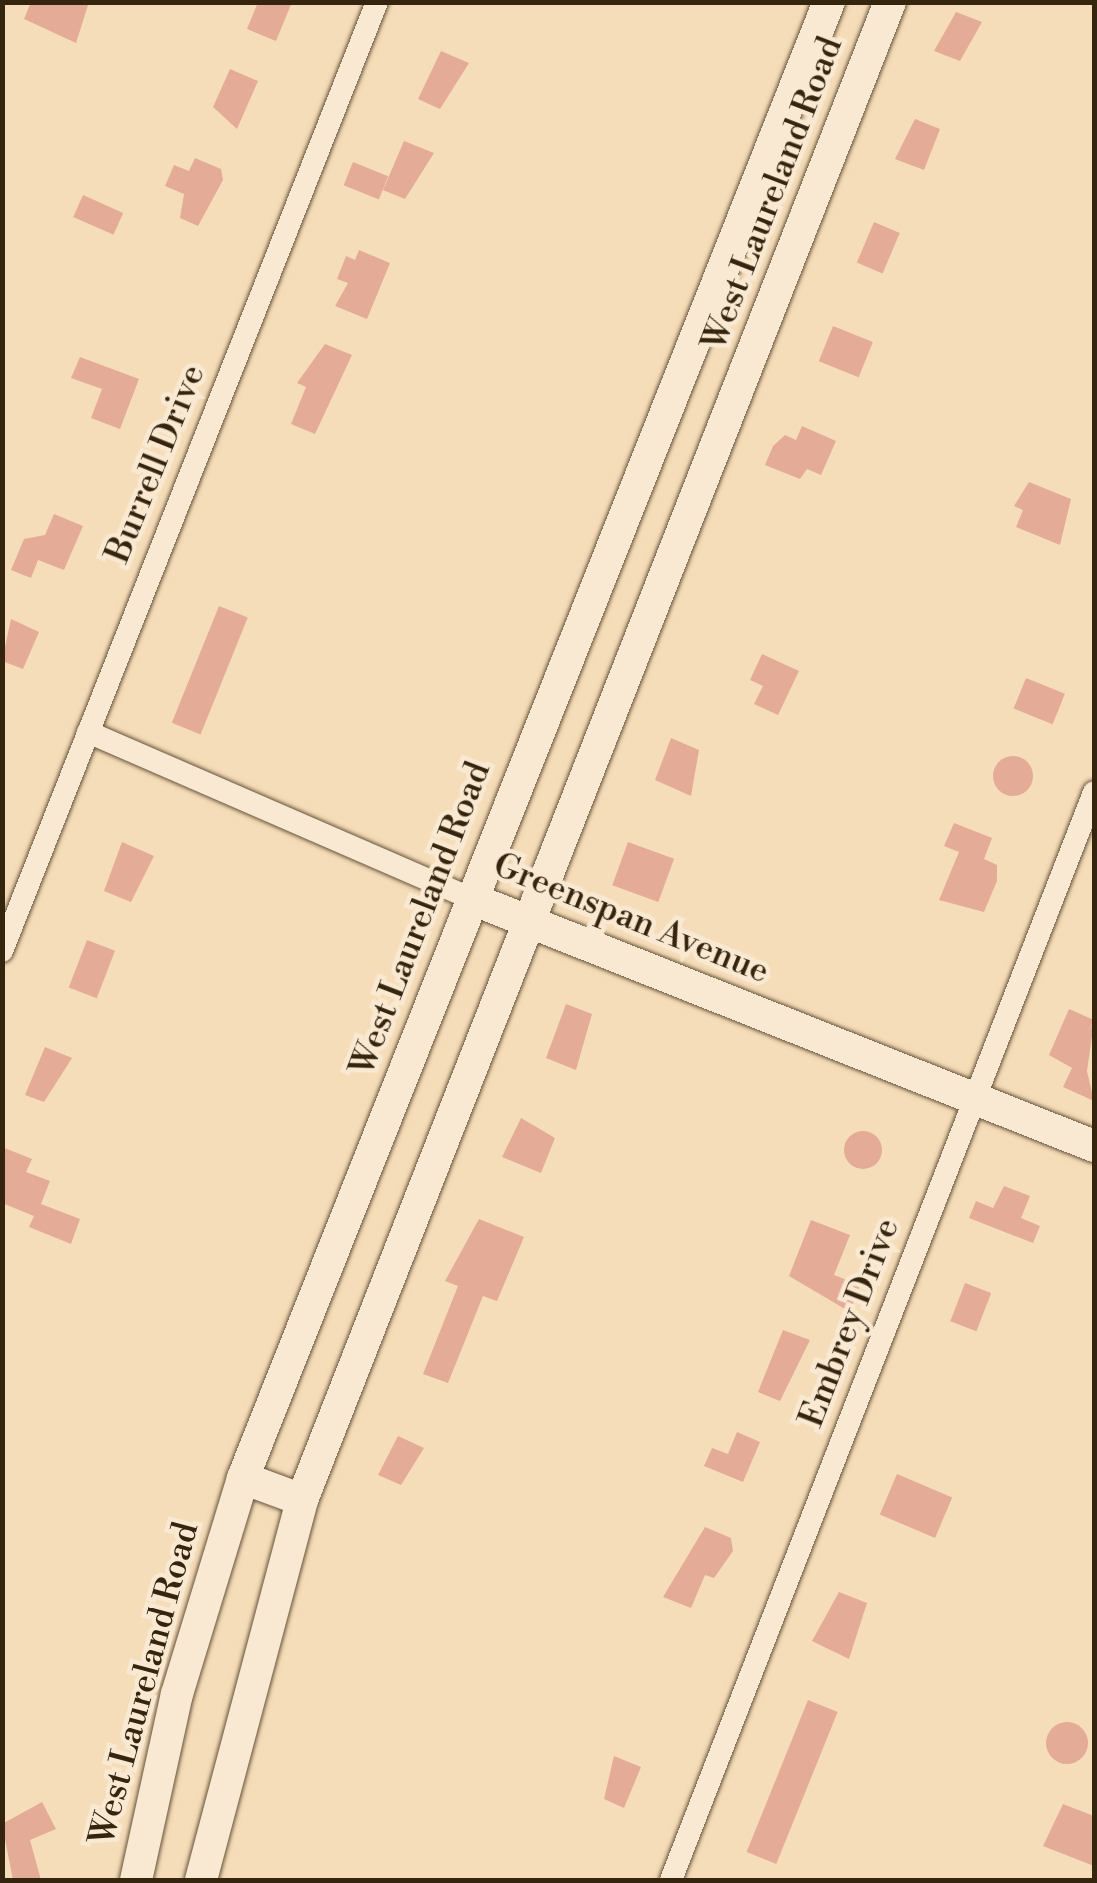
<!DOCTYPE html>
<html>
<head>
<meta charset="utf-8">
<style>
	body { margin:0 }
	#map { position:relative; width:1097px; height:1883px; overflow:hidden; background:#f6ddb9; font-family:"Libre Bodoni",serif }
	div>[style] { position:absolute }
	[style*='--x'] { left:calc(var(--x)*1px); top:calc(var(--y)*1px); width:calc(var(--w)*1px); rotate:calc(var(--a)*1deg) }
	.building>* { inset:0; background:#e4ab97; transform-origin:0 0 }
	.round { border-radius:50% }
	.roads { filter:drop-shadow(0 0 2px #65533a) drop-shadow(0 0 2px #65533a) }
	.street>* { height:22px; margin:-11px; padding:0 11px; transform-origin:11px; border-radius:11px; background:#f9e9d2 }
	.secondary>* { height:32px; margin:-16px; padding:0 16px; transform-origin:16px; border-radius:16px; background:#f9e9d2 }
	span { translate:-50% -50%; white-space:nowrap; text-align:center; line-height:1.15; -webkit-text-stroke:9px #f9e9d2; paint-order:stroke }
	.street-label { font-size:35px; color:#35250f }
	.frame { position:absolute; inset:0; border:5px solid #35250f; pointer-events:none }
</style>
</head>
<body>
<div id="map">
	<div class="building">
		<i style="clip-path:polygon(31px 2px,89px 2px,76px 43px,24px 19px)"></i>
		<i style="clip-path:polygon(258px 2px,292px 2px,276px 41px,247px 29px)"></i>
		<i style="clip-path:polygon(956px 12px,982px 22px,960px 61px,934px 51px)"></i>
		<i style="clip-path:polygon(441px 51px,469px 63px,440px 109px,418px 99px)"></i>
		<i style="clip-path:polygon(230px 69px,258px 81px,237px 129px,213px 107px)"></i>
		<i style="clip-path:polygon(915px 119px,940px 129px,924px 170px,895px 159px)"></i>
		<i style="clip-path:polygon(404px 141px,434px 153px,405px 199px,383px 190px)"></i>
		<i style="clip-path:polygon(195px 158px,221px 169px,223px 180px,198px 226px,180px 218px,184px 194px,165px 186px,174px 165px,189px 171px)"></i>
		<i style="left:353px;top:162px;width:38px;height:25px;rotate:22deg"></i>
		<i style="left:83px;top:195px;width:44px;height:24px;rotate:24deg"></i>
		<i style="left:874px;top:222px;width:28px;height:44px;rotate:23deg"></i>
		<i style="clip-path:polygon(359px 250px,390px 263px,367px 319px,335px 306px,348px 283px,337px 279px,346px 256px,355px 260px)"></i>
		<i style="left:833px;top:326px;width:43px;height:38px;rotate:22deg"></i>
		<i style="clip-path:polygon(325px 344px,352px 355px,315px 434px,291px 424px,306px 387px,297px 383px)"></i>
		<i style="clip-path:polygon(80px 357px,139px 379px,120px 429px,91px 418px,102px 389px,71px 378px)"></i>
		<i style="clip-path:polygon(802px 426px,836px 441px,821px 475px,807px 469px,800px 479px,765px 465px,773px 446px,785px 435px,796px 440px)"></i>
		<i style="clip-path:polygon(1029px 482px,1071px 499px,1060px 545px,1016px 527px,1023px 510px,1014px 506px)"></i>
		<i style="clip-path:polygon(54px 514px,83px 526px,64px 570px,38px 560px,31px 578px,11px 570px,24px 539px,45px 535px)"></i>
		<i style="left:219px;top:606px;width:31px;height:126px;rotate:22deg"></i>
		<i style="clip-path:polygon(11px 619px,39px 632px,23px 669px,2px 661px)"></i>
		<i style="clip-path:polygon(762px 654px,799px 671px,778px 715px,754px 704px,763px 686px,750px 680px)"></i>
		<i style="left:1026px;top:678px;width:42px;height:33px;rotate:22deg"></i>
		<i style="clip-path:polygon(671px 738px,699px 750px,691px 796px,655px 780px)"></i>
		<i class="round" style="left:993px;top:756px;width:40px;height:40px"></i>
		<i style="clip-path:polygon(954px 823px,992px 838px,984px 859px,997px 865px,997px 881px,984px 912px,939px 900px,959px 852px,944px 846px)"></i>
		<i style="clip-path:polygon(122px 842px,154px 856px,131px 902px,104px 891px)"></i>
		<i style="left:628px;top:842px;width:49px;height:46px;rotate:20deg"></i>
		<i style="left:87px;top:940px;width:30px;height:51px;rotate:21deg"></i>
		<i style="clip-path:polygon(566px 1004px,592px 1014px,576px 1070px,546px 1058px)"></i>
		<i style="clip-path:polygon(1069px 1009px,1094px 1020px,1088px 1032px,1094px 1022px,1087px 1071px,1094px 1101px,1063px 1087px,1072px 1068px,1049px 1055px)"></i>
		<i style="clip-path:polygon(45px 1047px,72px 1058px,44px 1102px,25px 1095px)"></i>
		<i style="clip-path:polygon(521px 1118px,555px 1138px,541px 1173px,502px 1157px)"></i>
		<i class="round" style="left:844px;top:1131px;width:38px;height:38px"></i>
		<i style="clip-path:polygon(2px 1147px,32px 1159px,26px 1172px,50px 1181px,41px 1204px,80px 1219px,71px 1244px,29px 1227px,34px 1216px,2px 1203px)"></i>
		<i style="clip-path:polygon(1004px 1186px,1030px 1196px,1021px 1218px,1040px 1226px,1033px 1243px,969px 1218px,976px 1201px,993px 1208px)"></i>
		<i style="clip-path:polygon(479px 1219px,524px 1237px,497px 1301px,483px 1296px,448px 1383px,423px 1374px,458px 1286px,445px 1281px)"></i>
		<i style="clip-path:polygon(811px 1220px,850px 1235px,834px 1275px,860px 1285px,850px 1312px,789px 1276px)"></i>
		<i style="left:965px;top:1283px;width:28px;height:41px;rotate:21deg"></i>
		<i style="clip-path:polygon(783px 1330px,810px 1340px,780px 1401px,758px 1392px)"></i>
		<i style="clip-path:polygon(737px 1432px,760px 1442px,743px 1482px,704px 1466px,712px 1448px,728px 1454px)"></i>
		<i style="clip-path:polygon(398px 1436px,424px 1448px,401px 1485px,378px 1475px)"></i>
		<i style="left:897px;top:1474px;width:60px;height:44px;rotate:23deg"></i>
		<i style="clip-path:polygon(705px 1527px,731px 1538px,733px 1551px,714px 1578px,705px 1575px,691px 1608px,663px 1597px)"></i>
		<i style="clip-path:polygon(839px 1592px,867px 1603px,849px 1659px,812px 1641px)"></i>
		<i style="left:808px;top:1700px;width:32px;height:164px;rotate:22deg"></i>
		<i class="round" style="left:1046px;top:1722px;width:42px;height:42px"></i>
		<i style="clip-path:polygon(614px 1756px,641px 1767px,624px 1808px,604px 1799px)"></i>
		<i style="clip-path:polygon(42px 1802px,56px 1829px,30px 1840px,41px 1880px,13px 1880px,2px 1824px)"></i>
		<i style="clip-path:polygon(1063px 1804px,1094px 1816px,1094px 1866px,1043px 1846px)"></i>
	</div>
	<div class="roads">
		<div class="street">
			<i style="--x:88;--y:732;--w:419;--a:23.5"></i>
			<i style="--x:2;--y:951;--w:1020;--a:-68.44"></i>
			<i style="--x:671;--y:1880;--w:1167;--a:-68.75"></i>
		</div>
		<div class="secondary">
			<i style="--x:472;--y:899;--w:669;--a:21.66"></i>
			<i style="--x:243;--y:1478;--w:63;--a:20.4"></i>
			<i style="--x:136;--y:1880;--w:190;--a:-77.6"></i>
			<i style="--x:177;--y:1694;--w:226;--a:-73"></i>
			<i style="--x:243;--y:1478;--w:1588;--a:-68.35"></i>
			<i style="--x:201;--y:1880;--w:393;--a:-75.1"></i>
			<i style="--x:302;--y:1500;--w:1609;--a:-68.57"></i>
		</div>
	</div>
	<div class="street-label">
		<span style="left:773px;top:194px;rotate:-69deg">West Laureland Road</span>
		<span style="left:156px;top:464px;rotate:-68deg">Burrell Drive</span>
		<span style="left:421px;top:919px;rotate:-69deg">West Laureland Road</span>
		<span style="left:631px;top:919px;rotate:22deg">Greenspan Avenue</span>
		<span style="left:850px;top:1323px;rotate:-69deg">Embrey Drive</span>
		<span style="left:145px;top:1684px;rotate:-75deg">West Laureland Road</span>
	</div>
	<div class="frame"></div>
</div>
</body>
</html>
